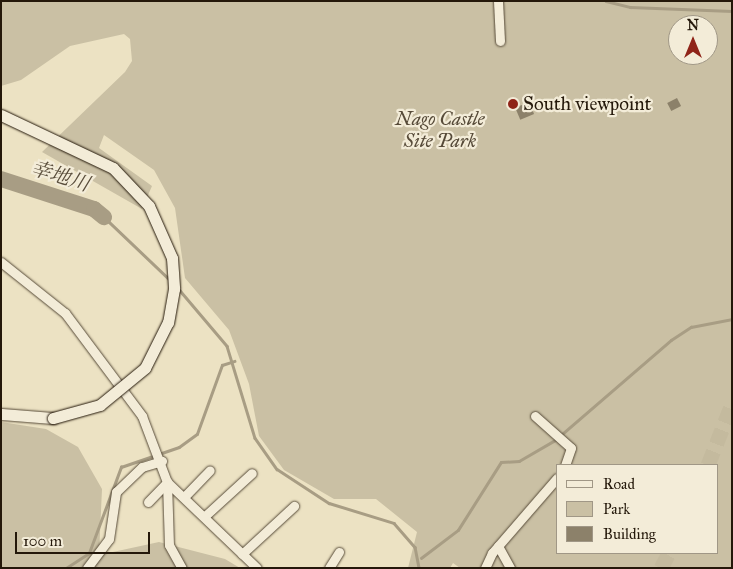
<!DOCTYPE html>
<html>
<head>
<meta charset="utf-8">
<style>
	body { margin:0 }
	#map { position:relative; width:733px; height:569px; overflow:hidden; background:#ece2c3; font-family:"IM FELL Great Primer","Noto Serif JP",serif }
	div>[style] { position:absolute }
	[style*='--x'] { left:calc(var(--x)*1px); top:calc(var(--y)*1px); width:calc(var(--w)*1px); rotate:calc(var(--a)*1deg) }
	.green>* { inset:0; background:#cac0a4 }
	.stream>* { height:2.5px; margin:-1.25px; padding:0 1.25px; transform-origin:1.25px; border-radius:1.25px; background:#a89d84 }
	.river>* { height:16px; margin:-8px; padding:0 8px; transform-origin:8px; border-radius:8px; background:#a89d84 }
	.building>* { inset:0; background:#8c816a; transform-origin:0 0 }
	.highway-tunnel>* { height:15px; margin-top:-7.5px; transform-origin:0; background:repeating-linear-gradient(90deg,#c4ba9e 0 15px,transparent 0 23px) }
	.roads { filter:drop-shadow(0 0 1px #564a38) drop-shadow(0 0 1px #564a38) }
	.street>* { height:9px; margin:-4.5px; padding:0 4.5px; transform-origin:4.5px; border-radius:4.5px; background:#f3ecd8 }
	.secondary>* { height:11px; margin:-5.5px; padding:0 5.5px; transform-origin:5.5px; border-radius:5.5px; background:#f3ecd8 }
	.bridges { filter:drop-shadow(0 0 1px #24180a) drop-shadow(0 0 1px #24180a) }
	.secondary-bridge>* { height:11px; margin:-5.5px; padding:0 5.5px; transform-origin:5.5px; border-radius:5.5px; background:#f3ecd8 }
	.dots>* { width:14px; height:14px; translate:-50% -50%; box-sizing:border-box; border:2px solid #f3ecd8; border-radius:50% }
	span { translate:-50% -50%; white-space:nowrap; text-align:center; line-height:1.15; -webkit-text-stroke:4.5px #f3ecd8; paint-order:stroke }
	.poi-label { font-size:19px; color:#24180a }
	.left { translate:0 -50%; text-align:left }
	.park-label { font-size:19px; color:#564a38; font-style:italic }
	.water-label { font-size:20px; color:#594d3b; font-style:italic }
	.frame { position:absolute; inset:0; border:2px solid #24180a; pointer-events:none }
	.legend { position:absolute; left:556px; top:464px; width:162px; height:90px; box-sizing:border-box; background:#f3ecd8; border:1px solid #a09786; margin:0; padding:6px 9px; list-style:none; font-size:15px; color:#24180a }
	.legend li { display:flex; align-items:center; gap:10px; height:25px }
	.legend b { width:25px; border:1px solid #a09786 }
	.north { position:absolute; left:668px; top:15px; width:50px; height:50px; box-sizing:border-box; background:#f3ecd8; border:1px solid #a09786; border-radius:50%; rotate:0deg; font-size:14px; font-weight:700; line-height:20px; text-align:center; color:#24180a }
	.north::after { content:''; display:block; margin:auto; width:18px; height:22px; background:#8f2418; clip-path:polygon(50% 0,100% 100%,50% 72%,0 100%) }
	.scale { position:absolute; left:15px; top:532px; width:135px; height:22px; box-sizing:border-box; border:2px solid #24180a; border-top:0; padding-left:6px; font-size:15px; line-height:18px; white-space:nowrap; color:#24180a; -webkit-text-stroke:4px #f3ecd8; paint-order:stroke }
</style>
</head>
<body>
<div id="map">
	<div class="green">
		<i style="clip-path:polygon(evenodd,1px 1px,732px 1px,732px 568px,460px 568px,453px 563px,450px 568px,408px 568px,417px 532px,376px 499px,334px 499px,284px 470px,259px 436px,249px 384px,229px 330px,185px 278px,175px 208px,154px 170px,104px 135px,99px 148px,152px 186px,142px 209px,42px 152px,125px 72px,132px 61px,130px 39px,124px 34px,70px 46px,21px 80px,1px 86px,1px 1px,678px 25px,708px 25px,708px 55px,678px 55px,678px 25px,1px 1px,557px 465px,717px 465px,717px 553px,557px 553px,557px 465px)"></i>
		<i style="clip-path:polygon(1px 422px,46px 429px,78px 447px,102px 489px,99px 555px,159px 542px,225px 559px,240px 568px,1px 568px)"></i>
	</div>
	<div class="stream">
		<i style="--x:606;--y:1;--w:25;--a:14"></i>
		<i style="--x:630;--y:7;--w:102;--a:2.2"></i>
		<i style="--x:104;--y:217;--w:90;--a:43.6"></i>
		<i style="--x:178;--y:288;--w:76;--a:49.8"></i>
		<i style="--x:227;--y:346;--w:96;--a:73.1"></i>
		<i style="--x:255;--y:438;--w:38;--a:55"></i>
		<i style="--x:277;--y:469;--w:62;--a:33.2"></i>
		<i style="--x:329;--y:503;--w:68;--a:17.1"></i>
		<i style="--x:394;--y:523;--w:32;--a:49"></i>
		<i style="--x:415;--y:547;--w:21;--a:79"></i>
		<i style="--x:561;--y:435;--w:145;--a:-40.8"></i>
		<i style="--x:671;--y:340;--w:24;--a:-33"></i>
		<i style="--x:691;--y:327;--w:42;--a:-11"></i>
		<i style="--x:421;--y:558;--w:46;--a:-37.1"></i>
		<i style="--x:458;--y:530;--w:80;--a:-57.7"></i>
		<i style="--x:501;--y:462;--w:18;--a:-3"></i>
		<i style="--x:519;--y:461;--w:44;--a:-30.1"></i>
		<i style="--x:66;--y:568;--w:27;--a:-33"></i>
		<i style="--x:89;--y:553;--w:92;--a:-69.6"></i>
		<i style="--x:121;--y:467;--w:61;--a:-19"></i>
		<i style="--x:179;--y:447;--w:22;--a:-36"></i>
		<i style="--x:197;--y:434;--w:73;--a:-70.1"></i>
		<i style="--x:222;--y:365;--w:13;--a:-18"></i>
	</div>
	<div class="river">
		<i style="--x:1;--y:179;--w:98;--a:17.9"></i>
		<i style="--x:94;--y:209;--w:13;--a:39"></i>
	</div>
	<div class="building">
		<i style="left:677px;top:98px;width:9px;height:11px;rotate:63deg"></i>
		<i style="left:529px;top:102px;width:13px;height:15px;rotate:67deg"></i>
	</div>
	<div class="highway-tunnel">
		<i style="--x:708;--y:465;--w:66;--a:-68.5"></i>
		<i style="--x:661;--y:568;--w:17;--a:-62"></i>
	</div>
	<div class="roads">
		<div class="street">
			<i style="--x:498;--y:1;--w:40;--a:87.1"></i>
			<i style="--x:1;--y:262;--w:82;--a:38.6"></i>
			<i style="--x:65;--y:313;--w:129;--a:53.2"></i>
			<i style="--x:142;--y:416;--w:71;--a:69.3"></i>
			<i style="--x:167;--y:482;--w:124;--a:43.7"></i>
			<i style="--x:535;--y:416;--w:48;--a:41.6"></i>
			<i style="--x:571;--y:448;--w:18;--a:109"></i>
			<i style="--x:167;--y:482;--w:63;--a:88.2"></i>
			<i style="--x:169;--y:545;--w:26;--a:61"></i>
			<i style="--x:184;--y:497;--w:37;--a:-46"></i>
			<i style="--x:148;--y:502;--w:28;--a:-46"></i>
			<i style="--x:206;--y:515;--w:62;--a:-42.4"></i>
			<i style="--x:498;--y:546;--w:25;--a:61"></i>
			<i style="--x:242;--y:554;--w:71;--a:-42.7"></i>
			<i style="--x:87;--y:568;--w:36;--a:-53"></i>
			<i style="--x:109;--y:539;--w:48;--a:-81.5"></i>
			<i style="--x:116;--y:492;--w:36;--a:-44"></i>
			<i style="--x:142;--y:467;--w:21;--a:-17"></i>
			<i style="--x:329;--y:568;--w:19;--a:-58"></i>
			<i style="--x:485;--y:568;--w:17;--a:-65"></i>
			<i style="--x:492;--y:553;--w:99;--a:-49.1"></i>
		</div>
		<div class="secondary">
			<i style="--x:1;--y:414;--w:52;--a:4.4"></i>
		</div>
	</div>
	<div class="bridges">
		<div class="secondary-bridge">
			<i style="--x:1;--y:115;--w:124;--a:25.3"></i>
			<i style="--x:113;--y:168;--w:52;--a:46.5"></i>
			<i style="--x:149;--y:206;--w:57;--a:66.1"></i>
			<i style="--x:172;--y:258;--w:31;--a:86"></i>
			<i style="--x:174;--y:289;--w:34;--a:100"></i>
			<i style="--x:168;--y:322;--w:51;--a:116.6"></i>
			<i style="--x:145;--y:368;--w:58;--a:140.6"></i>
			<i style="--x:100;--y:405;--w:49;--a:164.5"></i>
		</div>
	</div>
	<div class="dots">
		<i style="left:513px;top:104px;background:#8f2418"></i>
	</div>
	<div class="poi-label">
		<span class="left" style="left:523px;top:104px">South viewpoint</span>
	</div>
	<div class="park-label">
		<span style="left:440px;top:130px">Nago Castle<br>Site Park</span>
	</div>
	<div class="water-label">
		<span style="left:60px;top:176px;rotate:17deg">幸地川</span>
	</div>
	<div class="frame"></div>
	<ul class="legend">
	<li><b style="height:6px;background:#f3ecd8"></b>Road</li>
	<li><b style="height:14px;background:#cac0a4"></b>Park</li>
	<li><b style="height:14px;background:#8c816a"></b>Building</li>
	</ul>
	<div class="north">N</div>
	<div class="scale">100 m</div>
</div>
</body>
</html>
